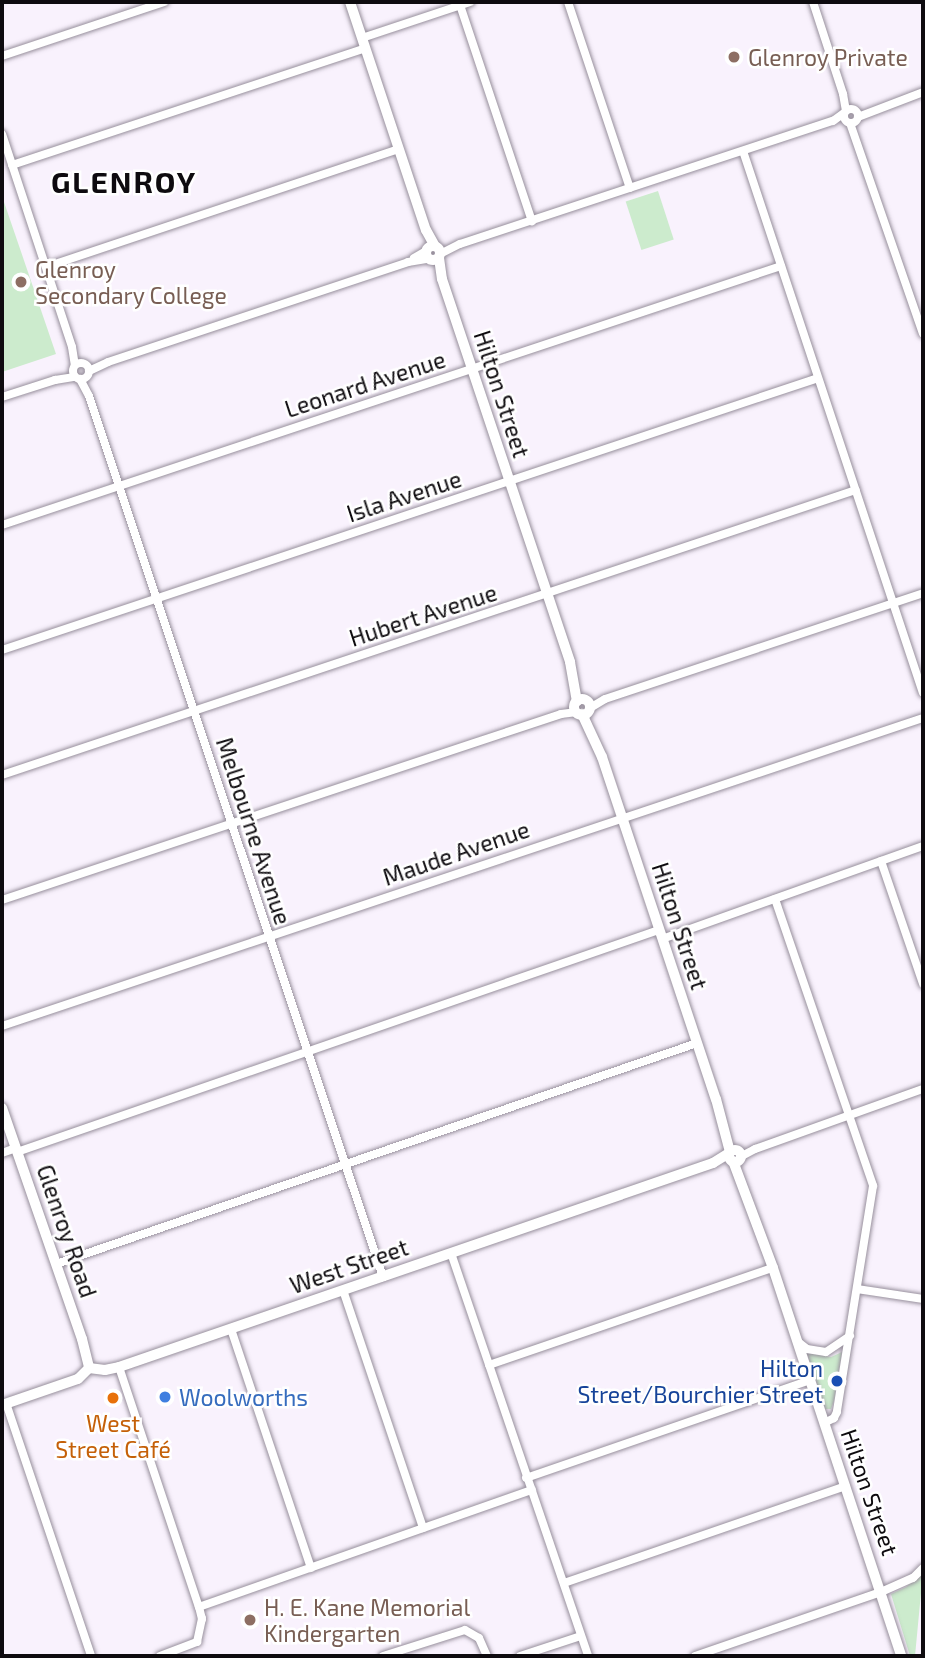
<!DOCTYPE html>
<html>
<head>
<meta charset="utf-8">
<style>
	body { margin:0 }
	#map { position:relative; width:925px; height:1658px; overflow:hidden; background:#f9f2fd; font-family:"Exo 2",sans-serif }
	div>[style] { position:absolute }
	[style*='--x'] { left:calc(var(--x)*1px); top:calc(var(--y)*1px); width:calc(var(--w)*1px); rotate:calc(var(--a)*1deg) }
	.green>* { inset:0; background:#ccebcd; transform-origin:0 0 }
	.roads { filter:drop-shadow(0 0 2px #978f9c) drop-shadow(0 0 2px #978f9c) }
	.minor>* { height:8px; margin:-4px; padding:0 4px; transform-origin:4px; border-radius:4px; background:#fff }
	.minor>.ring { margin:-4px; padding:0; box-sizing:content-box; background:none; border:8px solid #fff; border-radius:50% }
	.tertiary>* { height:10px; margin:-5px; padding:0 5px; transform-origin:5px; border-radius:5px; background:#fff }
	.tertiary>.ring { margin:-5px; padding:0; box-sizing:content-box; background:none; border:10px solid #fff; border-radius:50% }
	.dots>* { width:19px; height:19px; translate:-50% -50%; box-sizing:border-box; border:4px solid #fff; border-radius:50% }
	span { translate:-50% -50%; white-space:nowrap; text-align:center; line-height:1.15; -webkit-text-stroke:5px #fff; paint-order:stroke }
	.education-label { font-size:23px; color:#785e54 }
	.left { translate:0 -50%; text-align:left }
	.street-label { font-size:23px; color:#0e0b0f }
	.transit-label { font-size:23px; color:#164399 }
	.right { translate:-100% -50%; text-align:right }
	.shop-label { font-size:23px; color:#366cbe }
	.food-label { font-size:23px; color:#c56008 }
	.district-label { font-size:30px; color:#0e0b0f; font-weight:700; letter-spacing:2px }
	.frame { position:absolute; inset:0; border:4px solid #0e0b0f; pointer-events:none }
</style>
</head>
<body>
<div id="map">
	<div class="green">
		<i style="left:658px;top:191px;width:51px;height:34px;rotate:72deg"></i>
		<i style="clip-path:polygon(4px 202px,56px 354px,2px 372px,2px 203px)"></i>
		<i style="clip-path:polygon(842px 1352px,834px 1401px,831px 1409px,825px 1409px,807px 1353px,831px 1357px)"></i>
		<i style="clip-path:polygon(923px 1572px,915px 1656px,910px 1656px,891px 1594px,906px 1587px)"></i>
	</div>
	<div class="roads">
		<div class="minor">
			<i style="--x:568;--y:2;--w:196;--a:71.6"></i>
			<i style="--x:813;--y:2;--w:97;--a:71.9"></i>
			<i style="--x:843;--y:94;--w:17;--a:80"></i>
			<i style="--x:460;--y:5;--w:228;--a:71.6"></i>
			<i style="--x:362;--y:38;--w:114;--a:-18.4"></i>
			<i style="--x:2;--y:56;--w:171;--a:-18.4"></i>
			<i class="ring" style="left:844px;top:109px;width:6px;height:6px"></i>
			<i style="--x:858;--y:117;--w:70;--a:-21"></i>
			<i style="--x:850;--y:123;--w:223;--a:70.9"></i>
			<i style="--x:2;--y:134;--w:224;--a:71.8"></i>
			<i style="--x:72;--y:347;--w:18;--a:81"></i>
			<i style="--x:743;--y:151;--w:571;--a:71.63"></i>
			<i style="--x:12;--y:165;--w:372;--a:-18.3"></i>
			<i style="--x:440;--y:254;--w:22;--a:-27"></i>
			<i style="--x:460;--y:244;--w:393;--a:-18.3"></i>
			<i style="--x:833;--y:121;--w:14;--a:-36"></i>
			<i style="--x:414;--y:258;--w:14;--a:-30"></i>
			<i style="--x:46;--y:267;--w:372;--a:-18.5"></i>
			<i class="ring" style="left:73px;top:363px;width:8px;height:8px"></i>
			<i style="--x:89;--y:371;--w:21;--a:-25"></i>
			<i style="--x:108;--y:362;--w:316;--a:-18.4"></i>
			<i style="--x:408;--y:262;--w:20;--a:-9"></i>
			<i style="--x:80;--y:379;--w:19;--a:62"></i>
			<i style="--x:89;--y:396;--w:929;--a:71.55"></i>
			<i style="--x:2;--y:397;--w:56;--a:-17.8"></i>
			<i style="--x:55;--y:380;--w:20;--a:-9"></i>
			<i style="--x:2;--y:525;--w:821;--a:-18.39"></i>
			<i style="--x:2;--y:650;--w:860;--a:-18.43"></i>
			<i style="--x:590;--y:708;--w:17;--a:-31"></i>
			<i style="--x:605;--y:699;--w:335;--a:-18.4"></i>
			<i style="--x:2;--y:775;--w:900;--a:-18.46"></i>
			<i style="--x:881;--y:861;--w:130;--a:71.1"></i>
			<i style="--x:775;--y:899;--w:303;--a:71.1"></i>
			<i style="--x:873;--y:1186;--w:229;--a:99.1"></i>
			<i style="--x:837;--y:1412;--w:7;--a:117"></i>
			<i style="--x:834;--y:1418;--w:11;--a:153"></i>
			<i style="--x:2;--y:900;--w:589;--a:-18.4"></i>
			<i style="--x:561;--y:714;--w:16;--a:-7"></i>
			<i style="--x:662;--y:939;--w:277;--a:-19.6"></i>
			<i style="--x:2;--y:1026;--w:971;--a:-18.49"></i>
			<i style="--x:17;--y:1152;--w:679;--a:-19.08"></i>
			<i style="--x:2;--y:1153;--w:15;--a:-20"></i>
			<i style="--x:740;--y:1157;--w:17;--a:-28"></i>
			<i style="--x:755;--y:1149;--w:178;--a:-19.7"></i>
			<i style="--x:451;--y:1253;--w:426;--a:71.2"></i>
			<i style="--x:56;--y:1264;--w:678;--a:-19.02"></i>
			<i style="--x:857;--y:1289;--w:67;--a:8.6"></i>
			<i style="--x:343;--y:1290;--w:251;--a:71.4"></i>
			<i style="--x:231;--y:1329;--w:252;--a:71.5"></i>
			<i style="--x:798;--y:1342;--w:11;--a:38"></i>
			<i style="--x:807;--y:1349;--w:19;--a:9"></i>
			<i style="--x:826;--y:1352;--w:29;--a:-34"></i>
			<i style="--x:489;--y:1365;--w:300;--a:-18.9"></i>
			<i style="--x:119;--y:1367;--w:253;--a:71.6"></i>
			<i style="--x:6;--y:1403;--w:267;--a:71.4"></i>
			<i style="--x:526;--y:1478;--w:300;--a:-19"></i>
			<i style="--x:564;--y:1583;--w:298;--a:-19"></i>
			<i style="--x:160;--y:1656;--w:40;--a:-21"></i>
			<i style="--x:197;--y:1642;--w:24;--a:-78"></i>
			<i style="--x:202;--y:1619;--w:12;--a:-104"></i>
			<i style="--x:199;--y:1607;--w:353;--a:-19.4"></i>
			<i style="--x:383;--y:1656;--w:86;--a:-17.6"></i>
			<i style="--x:465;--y:1630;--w:16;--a:30"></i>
			<i style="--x:479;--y:1638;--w:20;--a:66"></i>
			<i style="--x:520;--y:1656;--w:64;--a:-18.2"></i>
			<i style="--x:695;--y:1656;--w:197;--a:-19"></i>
			<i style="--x:881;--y:1592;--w:35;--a:-24"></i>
			<i style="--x:913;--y:1578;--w:14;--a:-45"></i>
		</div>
		<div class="tertiary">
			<i style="--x:350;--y:2;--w:240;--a:71.6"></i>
			<i style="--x:426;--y:230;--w:18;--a:61"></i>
			<i class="ring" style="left:426px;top:246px;width:4px;height:4px"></i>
			<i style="--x:439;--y:258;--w:21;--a:82"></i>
			<i style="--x:442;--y:279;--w:404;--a:71.5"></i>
			<i style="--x:570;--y:662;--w:40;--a:80"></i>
			<i class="ring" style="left:574px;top:699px;width:6px;height:6px"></i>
			<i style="--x:582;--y:714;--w:47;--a:65.1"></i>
			<i style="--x:602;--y:757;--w:360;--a:71.6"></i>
			<i style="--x:716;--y:1099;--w:55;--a:75.2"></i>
			<i style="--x:2;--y:1108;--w:244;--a:70.9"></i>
			<i style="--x:82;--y:1339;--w:30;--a:76"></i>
			<i class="ring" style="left:729px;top:1150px;width:2px;height:2px"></i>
			<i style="--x:733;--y:1161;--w:114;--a:69.5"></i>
			<i style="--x:773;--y:1268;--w:409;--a:71.7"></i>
			<i style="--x:89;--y:1368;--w:16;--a:7"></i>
			<i style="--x:105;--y:1370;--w:14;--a:-12"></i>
			<i style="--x:119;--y:1367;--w:628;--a:-18.95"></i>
			<i style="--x:713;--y:1163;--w:19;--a:-32"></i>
			<i style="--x:2;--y:1405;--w:80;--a:-18.9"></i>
			<i style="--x:78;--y:1379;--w:16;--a:-45"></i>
		</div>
	</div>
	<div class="dots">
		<i style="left:734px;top:57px;background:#8d6e63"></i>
		<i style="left:21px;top:282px;background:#8d6e63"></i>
		<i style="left:837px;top:1381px;background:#1a4fb4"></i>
		<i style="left:165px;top:1397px;background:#3f7fe0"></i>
		<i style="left:113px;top:1398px;background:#e8710a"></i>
		<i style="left:250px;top:1620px;background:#8d6e63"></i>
	</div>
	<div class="education-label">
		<span class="left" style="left:748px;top:57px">Glenroy Private</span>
		<span class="left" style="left:35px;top:282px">Glenroy<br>Secondary College</span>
		<span class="left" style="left:264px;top:1620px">H. E. Kane Memorial<br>Kindergarten</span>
	</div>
	<div class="street-label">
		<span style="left:365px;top:384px;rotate:-18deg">Leonard Avenue</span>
		<span style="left:502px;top:394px;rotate:72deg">Hilton Street</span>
		<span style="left:404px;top:496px;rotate:-18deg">Isla Avenue</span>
		<span style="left:423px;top:615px;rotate:-18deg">Hubert Avenue</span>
		<span style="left:254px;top:831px;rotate:72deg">Melbourne Avenue</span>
		<span style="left:456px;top:853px;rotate:-19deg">Maude Avenue</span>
		<span style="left:680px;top:926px;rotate:72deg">Hilton Street</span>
		<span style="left:67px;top:1231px;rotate:71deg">Glenroy Road</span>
		<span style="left:349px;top:1266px;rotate:-19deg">West Street</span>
		<span style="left:870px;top:1492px;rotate:71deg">Hilton Street</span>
	</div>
	<div class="transit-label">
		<span class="right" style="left:823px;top:1381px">Hilton<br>Street/Bourchier Street</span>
	</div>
	<div class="shop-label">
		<span class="left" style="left:179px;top:1397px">Woolworths</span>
	</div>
	<div class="food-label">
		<span style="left:113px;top:1436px">West<br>Street Café</span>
	</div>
	<div class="district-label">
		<span style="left:124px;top:181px">GLENROY</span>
	</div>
	<div class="frame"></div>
</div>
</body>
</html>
